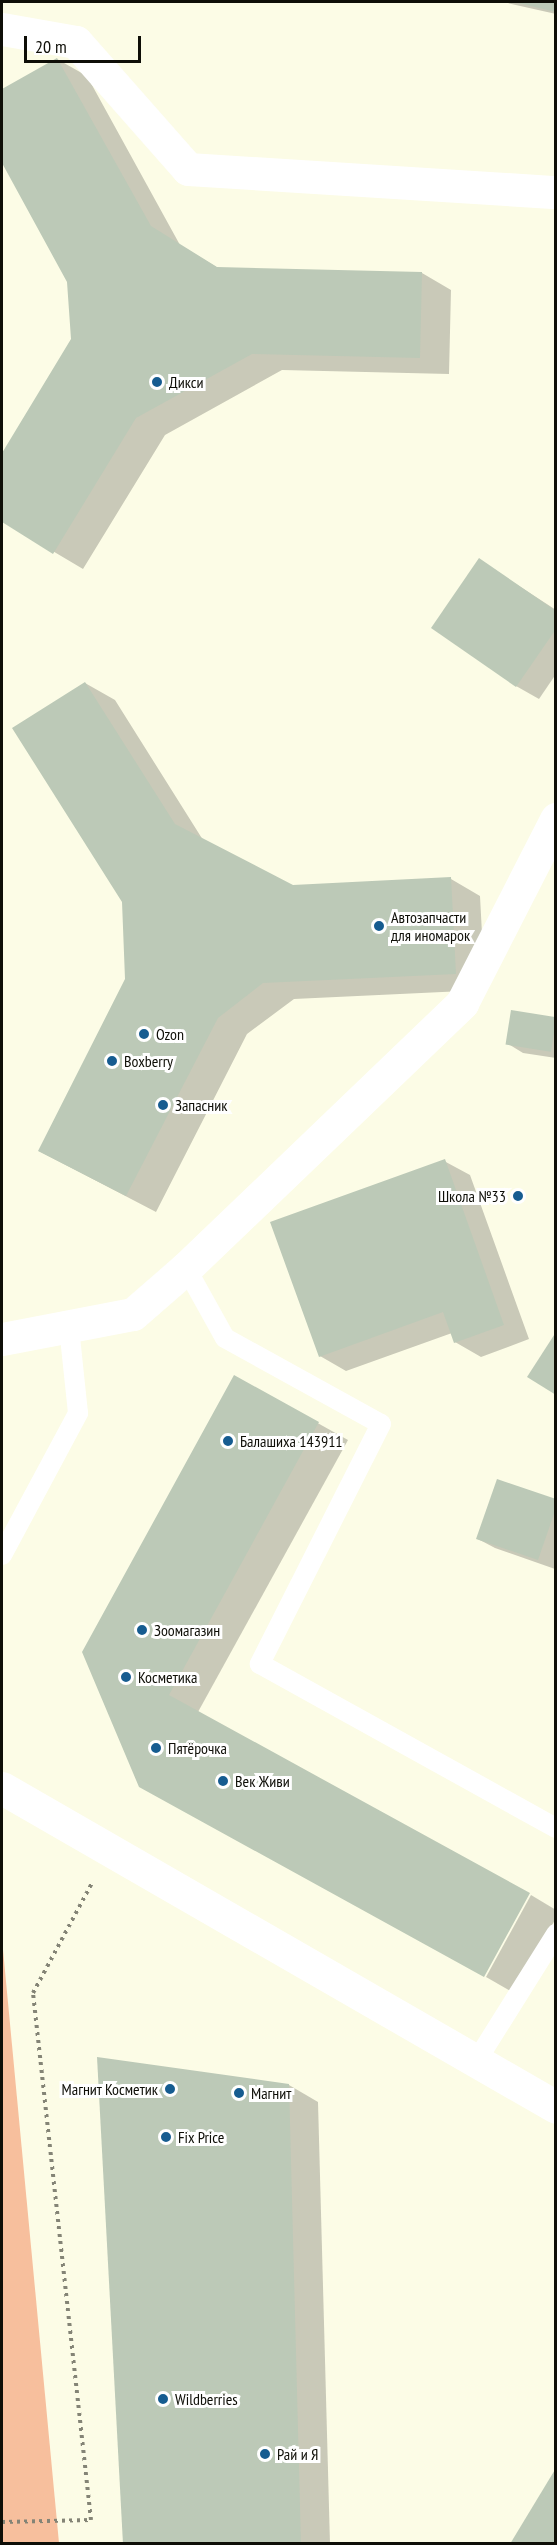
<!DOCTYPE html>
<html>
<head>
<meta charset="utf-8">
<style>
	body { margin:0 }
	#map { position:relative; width:557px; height:2545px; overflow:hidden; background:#fcfce6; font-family:"PT Sans Narrow",sans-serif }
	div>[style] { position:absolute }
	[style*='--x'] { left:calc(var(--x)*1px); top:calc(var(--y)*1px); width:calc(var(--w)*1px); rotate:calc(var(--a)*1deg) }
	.green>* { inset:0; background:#f7bf9d }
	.shadow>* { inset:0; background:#0003 }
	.building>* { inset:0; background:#bcc9b7; transform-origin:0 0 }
	.path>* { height:4px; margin-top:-2px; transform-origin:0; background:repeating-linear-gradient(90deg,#848476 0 3px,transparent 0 7.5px) }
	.service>* { height:20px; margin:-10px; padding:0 10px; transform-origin:10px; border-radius:10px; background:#fff }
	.minor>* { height:33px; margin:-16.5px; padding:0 16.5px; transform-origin:16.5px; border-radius:16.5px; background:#fff }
	.dots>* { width:16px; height:16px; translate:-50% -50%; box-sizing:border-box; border:3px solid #fff; border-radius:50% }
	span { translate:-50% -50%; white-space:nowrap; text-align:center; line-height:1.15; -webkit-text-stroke:6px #fff; paint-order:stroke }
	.poi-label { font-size:16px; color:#0e0e07 }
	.left { translate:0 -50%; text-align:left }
	.right { translate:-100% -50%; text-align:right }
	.frame { position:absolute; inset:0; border:3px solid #0e0e07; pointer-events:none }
	.scale { position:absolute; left:24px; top:36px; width:117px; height:27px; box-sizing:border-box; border:3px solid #0e0e07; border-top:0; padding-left:8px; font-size:18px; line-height:21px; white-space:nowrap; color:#0e0e07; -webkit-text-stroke:4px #fff; paint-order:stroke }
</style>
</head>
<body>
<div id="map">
	<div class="green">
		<i style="clip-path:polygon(2px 1939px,59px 2543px,2px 2543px)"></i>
	</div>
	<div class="shadow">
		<i style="clip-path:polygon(503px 2px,556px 2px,556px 14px)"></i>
		<i style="clip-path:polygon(57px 59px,87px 76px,180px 245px,218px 268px,422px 273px,451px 290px,449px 374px,282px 370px,165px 435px,83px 569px,2px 521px,2px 456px,72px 339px,69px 281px,2px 160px,2px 91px)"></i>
		<i style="clip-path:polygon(479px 560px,556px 610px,556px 674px,539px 699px,516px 686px)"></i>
		<i style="clip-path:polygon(85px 683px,115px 700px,203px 840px,293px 886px,451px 879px,480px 896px,485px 990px,294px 999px,247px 1034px,156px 1212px,39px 1151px,126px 980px,124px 901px)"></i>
		<i style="clip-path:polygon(556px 1019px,556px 1058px,523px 1053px,507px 1043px)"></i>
		<i style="clip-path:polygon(444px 1161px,470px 1175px,529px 1339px,481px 1357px,455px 1342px,452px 1333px,346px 1371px,320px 1356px)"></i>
		<i style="clip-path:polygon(235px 1377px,348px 1440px,198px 1712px,141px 1786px)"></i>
		<i style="clip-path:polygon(556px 1500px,555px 1569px,495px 1548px,478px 1539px)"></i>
		<i style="clip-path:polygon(531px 1895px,556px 1910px,556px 1918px,514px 1993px,486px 1977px)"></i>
		<i style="clip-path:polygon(289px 2085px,318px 2102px,330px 2544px,125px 2544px)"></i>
	</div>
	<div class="building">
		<i style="clip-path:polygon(514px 2px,556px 2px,556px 12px)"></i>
		<i style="clip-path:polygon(57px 58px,151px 226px,217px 267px,422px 272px,420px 358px,252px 354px,136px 418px,53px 554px,2px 522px,2px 453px,71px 339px,67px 282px,2px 163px,2px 89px)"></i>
		<i style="clip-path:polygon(479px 558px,556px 611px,556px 629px,516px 687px,431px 628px)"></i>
		<i style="clip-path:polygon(85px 682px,175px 824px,293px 885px,451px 877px,456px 974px,263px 983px,218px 1018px,126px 1196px,38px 1151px,125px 979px,122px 902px,12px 728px)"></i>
		<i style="left:511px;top:1010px;width:46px;height:35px;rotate:9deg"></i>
		<i style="clip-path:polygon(445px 1159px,504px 1325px,454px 1343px,443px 1312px,319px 1357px,270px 1222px)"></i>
		<i style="clip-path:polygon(556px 1332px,556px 1395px,527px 1377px)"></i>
		<i style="clip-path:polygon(234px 1375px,319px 1422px,169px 1695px,530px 1893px,484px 1977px,139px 1787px,82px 1652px)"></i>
		<i style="clip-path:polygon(497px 1479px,556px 1499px,556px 1508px,538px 1560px,476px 1539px)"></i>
		<i style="clip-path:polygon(97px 2057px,289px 2084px,301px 2544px,123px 2544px)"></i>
		<i style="clip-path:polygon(556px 2468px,556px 2544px,510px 2544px)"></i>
	</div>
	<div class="path">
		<i style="--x:2;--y:2522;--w:89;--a:-1.3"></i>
		<i style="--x:91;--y:2520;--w:530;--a:-96.28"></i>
		<i style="--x:33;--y:1993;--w:125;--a:-61.8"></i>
	</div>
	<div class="service">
		<i style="--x:186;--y:1268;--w:80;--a:60.9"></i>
		<i style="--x:225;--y:1338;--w:178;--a:28.9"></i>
		<i style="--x:381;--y:1424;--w:269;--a:116.8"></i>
		<i style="--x:260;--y:1664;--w:338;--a:29"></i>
		<i style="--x:2;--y:1555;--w:161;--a:-61.8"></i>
		<i style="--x:78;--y:1413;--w:86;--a:-96"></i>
		<i style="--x:477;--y:2060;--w:149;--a:-57.9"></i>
	</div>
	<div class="minor">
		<i style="--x:2;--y:29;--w:75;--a:10"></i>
		<i style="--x:76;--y:42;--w:169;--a:48.6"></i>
		<i style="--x:188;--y:169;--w:369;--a:3.6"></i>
		<i style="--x:2;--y:1339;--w:133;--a:-10.8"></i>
		<i style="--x:133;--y:1314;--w:70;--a:-41"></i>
		<i style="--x:186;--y:1268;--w:383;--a:-43.8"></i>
		<i style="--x:462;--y:1003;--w:207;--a:-62.9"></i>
		<i style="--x:2;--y:1788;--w:639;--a:29.93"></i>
	</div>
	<div class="dots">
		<i style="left:157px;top:382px;background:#165c90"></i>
		<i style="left:379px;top:926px;background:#165c90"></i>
		<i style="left:144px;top:1034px;background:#165c90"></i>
		<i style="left:112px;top:1061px;background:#165c90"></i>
		<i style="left:163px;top:1105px;background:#165c90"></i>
		<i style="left:518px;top:1196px;background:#165c90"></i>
		<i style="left:228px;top:1441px;background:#165c90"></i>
		<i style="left:142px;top:1630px;background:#165c90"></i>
		<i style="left:126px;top:1677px;background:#165c90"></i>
		<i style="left:156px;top:1748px;background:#165c90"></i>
		<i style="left:223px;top:1781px;background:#165c90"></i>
		<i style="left:170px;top:2089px;background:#165c90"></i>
		<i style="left:239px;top:2093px;background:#165c90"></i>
		<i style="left:166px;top:2137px;background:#165c90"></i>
		<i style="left:163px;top:2399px;background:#165c90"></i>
		<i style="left:265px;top:2454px;background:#165c90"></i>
	</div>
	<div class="poi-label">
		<span class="left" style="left:169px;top:382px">Дикси</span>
		<span class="left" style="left:391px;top:926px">Автозапчасти<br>для иномарок</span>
		<span class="left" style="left:156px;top:1034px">Ozon</span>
		<span class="left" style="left:124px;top:1061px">Boxberry</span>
		<span class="left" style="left:175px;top:1105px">Запасник</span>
		<span class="right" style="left:506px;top:1196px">Школа №33</span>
		<span class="left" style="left:240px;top:1441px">Балашиха 143911</span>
		<span class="left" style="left:154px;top:1630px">Зоомагазин</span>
		<span class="left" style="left:138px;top:1677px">Косметика</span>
		<span class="left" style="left:168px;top:1748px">Пятёрочка</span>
		<span class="left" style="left:235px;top:1781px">Век Живи</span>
		<span class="right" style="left:158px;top:2089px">Магнит Косметик</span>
		<span class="left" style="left:251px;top:2093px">Магнит</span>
		<span class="left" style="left:178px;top:2137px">Fix Price</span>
		<span class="left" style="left:175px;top:2399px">Wildberries</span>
		<span class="left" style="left:277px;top:2454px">Рай и Я</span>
	</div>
	<div class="frame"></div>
	<div class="scale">20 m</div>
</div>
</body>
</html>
